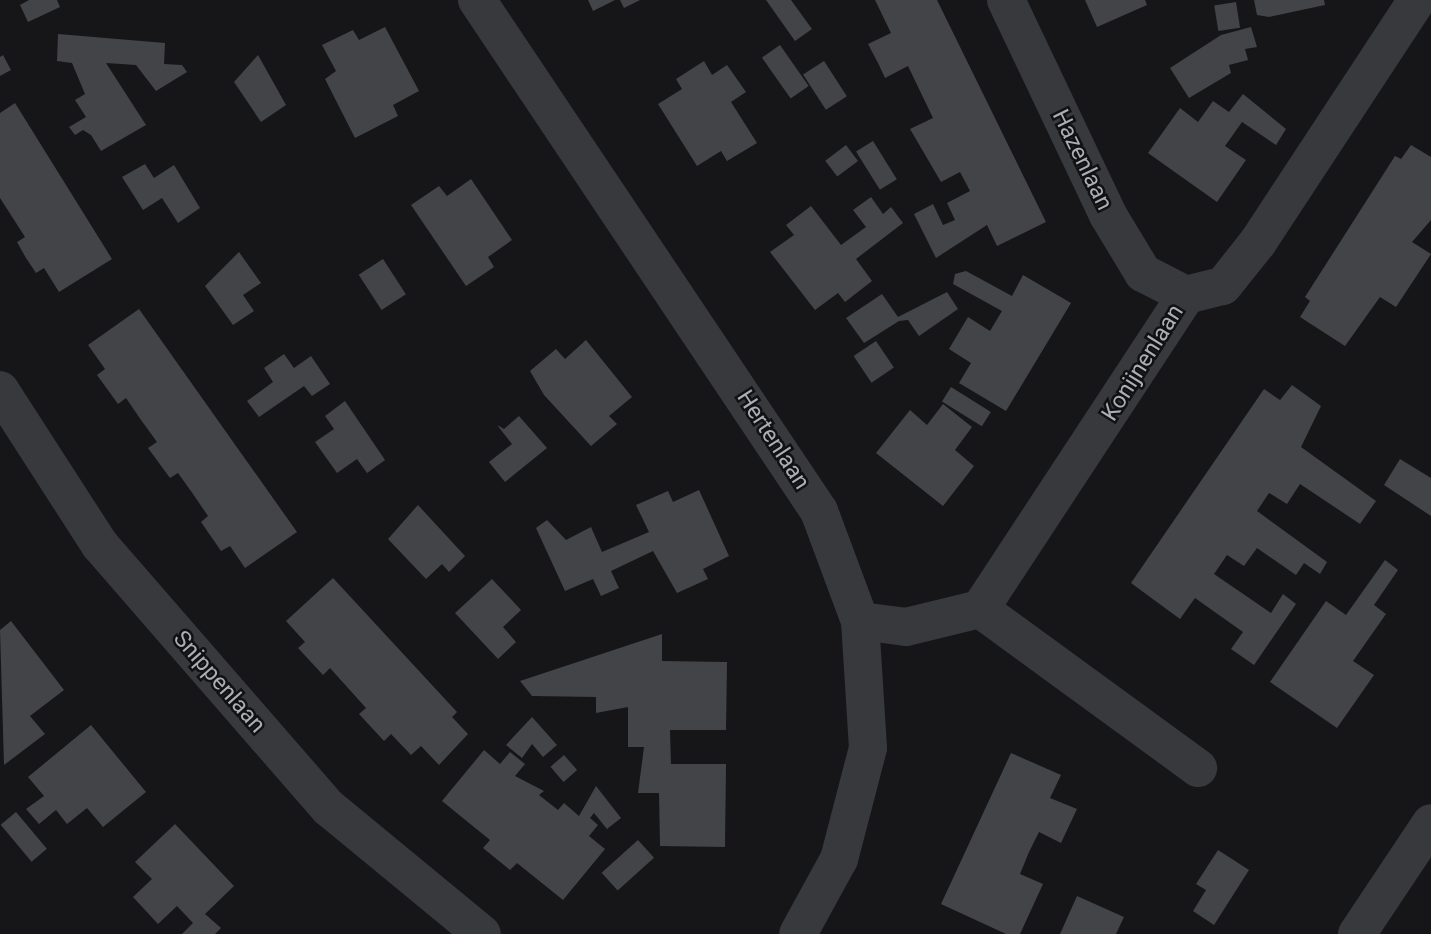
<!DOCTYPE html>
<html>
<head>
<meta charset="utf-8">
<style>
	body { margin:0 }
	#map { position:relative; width:1431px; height:934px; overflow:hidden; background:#161618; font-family:Roboto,sans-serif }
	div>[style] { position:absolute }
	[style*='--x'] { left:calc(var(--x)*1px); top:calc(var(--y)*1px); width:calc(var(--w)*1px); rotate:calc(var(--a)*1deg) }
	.building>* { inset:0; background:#434448; transform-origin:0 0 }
	.minor>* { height:38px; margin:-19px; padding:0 19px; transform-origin:19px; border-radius:19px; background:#37393d }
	span { translate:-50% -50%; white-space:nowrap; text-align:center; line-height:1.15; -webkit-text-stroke:5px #111113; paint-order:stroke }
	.street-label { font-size:23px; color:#a9aeb7 }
</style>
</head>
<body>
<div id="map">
	<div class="building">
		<i style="clip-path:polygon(29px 0,57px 0,60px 7px,28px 22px,20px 5px)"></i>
		<i style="clip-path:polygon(588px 0,615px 0,593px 11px)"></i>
		<i style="clip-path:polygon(620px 0,640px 0,624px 8px)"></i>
		<i style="clip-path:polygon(766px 0,791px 0,812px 29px,795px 41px)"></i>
		<i style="clip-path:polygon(875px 0,937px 0,1046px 222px,997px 246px,987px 225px,936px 258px,914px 214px,933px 204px,943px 225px,955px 220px,947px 203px,970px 191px,960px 172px,941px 182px,910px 129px,933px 118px,908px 66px,885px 78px,879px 65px,868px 44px,891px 33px)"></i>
		<i style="clip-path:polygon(1085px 0,1145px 0,1147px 5px,1097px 27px)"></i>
		<i style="clip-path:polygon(1254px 0,1324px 0,1325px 5px,1269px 17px,1257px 15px)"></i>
		<i style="left:1236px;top:2px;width:26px;height:22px;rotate:81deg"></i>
		<i style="clip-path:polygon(385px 27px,419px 91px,393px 105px,398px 116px,355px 138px,325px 79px,336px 71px,322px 45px,353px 30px,359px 40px)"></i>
		<i style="clip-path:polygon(1251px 27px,1257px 47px,1245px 49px,1248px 60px,1229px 65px,1231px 73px,1189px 98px,1170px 68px,1221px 35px)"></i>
		<i style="clip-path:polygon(58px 34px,165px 43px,164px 64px,182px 65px,187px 72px,156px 91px,136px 65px,106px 63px,146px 125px,101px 151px,91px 135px,83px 130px,75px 135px,69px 127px,86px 117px,75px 100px,85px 94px,72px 63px,57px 61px)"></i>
		<i style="left:780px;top:45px;width:50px;height:22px;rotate:55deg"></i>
		<i style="clip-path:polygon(3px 55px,11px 70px,0 76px,0 57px)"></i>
		<i style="clip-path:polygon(258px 55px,286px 105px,261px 122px,234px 82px)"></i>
		<i style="clip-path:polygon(704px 61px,712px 75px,727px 65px,746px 92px,731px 102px,757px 143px,727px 161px,721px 151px,697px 166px,658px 104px,682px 89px,676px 79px)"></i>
		<i style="left:824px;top:61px;width:42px;height:25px;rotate:57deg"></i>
		<i style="clip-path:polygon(1243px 94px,1286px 129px,1276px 145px,1242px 122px,1225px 146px,1246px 160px,1217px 202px,1148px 153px,1180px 108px,1198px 122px,1213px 101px,1229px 112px)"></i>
		<i style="clip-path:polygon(15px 103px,112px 259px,59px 292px,44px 268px,36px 273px,26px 258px,17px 242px,25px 237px,0 198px,0 113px)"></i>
		<i style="left:873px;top:141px;width:45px;height:20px;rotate:58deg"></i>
		<i style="left:846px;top:145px;width:20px;height:26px;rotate:53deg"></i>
		<i style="clip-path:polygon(1411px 145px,1431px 157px,1431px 220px,1412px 242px,1431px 254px,1396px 307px,1380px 297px,1345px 346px,1300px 317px,1310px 301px,1305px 297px,1395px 156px,1401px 159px)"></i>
		<i style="clip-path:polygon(145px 164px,154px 178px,174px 165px,200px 208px,178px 223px,162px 198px,143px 210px,122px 177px)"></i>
		<i style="clip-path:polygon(471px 179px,512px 240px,488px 257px,494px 267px,466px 286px,411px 205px,439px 186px,447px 196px)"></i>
		<i style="clip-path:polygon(871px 197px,883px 214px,891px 207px,903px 223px,856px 259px,872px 281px,845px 302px,838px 293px,815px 310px,770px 252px,794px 235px,786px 225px,811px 206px,841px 245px,866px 227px,853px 210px)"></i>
		<i style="clip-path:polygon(239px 252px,261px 283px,243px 295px,254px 311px,233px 325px,205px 286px)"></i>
		<i style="left:383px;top:259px;width:42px;height:29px;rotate:57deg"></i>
		<i style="clip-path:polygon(966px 271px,1012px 296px,1023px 275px,1071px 303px,1006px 411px,959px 383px,971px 363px,949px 349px,968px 317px,990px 331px,1002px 311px,953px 284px,955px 274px)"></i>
		<i style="clip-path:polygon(947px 292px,958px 309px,919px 336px,908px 320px,899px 321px,864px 343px,846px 318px,882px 294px,898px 317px)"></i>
		<i style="clip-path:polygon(139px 309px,297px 532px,245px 568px,230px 546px,221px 551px,201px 522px,208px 516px,193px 494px,178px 473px,170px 478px,148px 448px,157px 442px,141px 420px,126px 398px,118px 404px,97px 375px,105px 369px,88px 345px)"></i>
		<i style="clip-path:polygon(586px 340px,632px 397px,609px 416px,617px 424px,591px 446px,544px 395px,530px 371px,556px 349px,565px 359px)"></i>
		<i style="left:876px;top:341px;width:32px;height:27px;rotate:56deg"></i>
		<i style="clip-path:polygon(284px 354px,294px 368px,311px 356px,330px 384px,312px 396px,304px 386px,259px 417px,247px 401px,273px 382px,264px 368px)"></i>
		<i style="clip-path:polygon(1292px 385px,1321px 406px,1301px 447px,1376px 501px,1360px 524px,1300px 484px,1287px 504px,1269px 493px,1257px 511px,1327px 562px,1320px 574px,1304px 563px,1296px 575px,1257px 548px,1244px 566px,1227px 555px,1214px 574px,1271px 613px,1283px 594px,1296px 604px,1254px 665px,1231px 649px,1243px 632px,1195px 598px,1180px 619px,1131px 583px,1264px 389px,1280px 400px)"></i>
		<i style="left:951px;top:387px;width:47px;height:17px;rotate:32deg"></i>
		<i style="clip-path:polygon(345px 401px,385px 460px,367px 473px,357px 459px,337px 473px,315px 442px,334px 429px,325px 416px)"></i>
		<i style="clip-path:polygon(943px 404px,972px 427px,955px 450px,974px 466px,943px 506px,876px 453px,910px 410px,927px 425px)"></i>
		<i style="clip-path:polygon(519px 416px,547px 448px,505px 482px,489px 462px,512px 444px,497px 425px,504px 429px)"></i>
		<i style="clip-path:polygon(1400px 459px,1431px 478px,1431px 516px,1384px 485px)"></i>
		<i style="clip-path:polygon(699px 490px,729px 556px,703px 569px,708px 579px,677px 593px,653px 551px,611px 571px,619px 588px,601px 596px,593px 579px,565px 591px,536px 528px,547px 520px,566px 540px,591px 527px,602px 552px,649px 532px,636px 505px,668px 491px,673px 502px)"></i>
		<i style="clip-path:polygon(418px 505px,465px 556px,449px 572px,442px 564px,426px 579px,388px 539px)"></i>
		<i style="clip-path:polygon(1385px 560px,1398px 570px,1374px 605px,1386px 614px,1353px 661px,1374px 675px,1337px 728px,1270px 682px,1326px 601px,1346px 615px)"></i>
		<i style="clip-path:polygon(333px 578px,457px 712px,452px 717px,468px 734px,439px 765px,421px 746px,411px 755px,391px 734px,384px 741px,359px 714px,366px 708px,330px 668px,323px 675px,298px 648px,305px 642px,286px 621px)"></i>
		<i style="clip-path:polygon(492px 579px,521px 610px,503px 627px,516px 642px,498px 659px,455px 613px)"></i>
		<i style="clip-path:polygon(11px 621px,64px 690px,30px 716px,45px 734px,4px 765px,0 630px)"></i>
		<i style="clip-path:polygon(662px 634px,662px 661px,727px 662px,726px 730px,670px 730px,671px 764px,726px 764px,725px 847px,660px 846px,659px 793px,638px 793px,644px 747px,628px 747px,628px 707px,596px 713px,596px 697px,532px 696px,520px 681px)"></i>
		<i style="clip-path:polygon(532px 717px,557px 745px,543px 757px,532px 744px,522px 758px,506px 745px)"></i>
		<i style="clip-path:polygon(91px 725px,146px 792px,103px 827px,87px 808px,67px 824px,56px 810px,39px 824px,26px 809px,44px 796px,28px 777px)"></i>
		<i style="clip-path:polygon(484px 750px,500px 764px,510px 752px,525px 764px,515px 776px,544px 791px,539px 795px,558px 810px,564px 803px,579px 816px,596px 786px,621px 818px,607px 829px,594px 813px,590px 818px,598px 825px,589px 836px,605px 849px,563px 900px,517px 863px,510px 870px,483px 848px,490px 840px,442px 801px)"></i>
		<i style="clip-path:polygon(1011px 753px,1061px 775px,1050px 798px,1077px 809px,1061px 843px,1039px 832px,1029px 852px,1020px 874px,1043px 884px,1020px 934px,1006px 934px,941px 904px)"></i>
		<i style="left:564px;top:755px;width:20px;height:18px;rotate:49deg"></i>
		<i style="left:16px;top:812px;width:48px;height:20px;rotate:50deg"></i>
		<i style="clip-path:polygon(175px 824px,234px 886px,205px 914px,221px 928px,215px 934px,182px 934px,193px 923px,177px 906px,158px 924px,133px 897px,152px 879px,135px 862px)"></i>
		<i style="left:638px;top:840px;width:24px;height:49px;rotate:48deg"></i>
		<i style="clip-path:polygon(1218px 850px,1249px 870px,1214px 925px,1193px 911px,1206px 890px,1196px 884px)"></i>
		<i style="clip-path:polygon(1077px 896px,1124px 917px,1116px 934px,1060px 934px)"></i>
	</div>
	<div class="minor">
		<i style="--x:477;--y:0;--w:615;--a:56.21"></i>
		<i style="--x:819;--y:511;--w:117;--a:69.6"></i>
		<i style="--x:860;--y:621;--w:127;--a:86.4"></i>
		<i style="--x:868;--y:748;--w:115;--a:104.6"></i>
		<i style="--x:839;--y:859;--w:85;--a:118.7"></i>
		<i style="--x:1006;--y:0;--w:238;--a:64.6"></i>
		<i style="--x:1108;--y:215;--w:68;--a:58.9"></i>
		<i style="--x:1143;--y:273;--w:48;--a:27.1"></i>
		<i style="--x:0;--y:390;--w:184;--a:57.2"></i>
		<i style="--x:100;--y:545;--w:349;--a:49"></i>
		<i style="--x:329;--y:808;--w:198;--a:39.5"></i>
		<i style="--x:980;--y:609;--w:270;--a:36.1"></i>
		<i style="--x:860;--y:621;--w:46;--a:7.4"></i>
		<i style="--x:906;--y:627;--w:76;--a:-13.7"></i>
		<i style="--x:980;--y:609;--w:376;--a:-56.7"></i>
		<i style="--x:1186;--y:295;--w:38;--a:-14"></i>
		<i style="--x:1223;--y:286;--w:56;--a:-51.5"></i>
		<i style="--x:1258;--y:242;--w:290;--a:-56.7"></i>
		<i style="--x:1357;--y:934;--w:133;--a:-56.3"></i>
	</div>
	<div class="street-label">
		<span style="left:1082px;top:160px;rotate:64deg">Hazenlaan</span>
		<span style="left:1143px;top:363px;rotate:-58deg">Konijnenlaan</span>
		<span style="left:773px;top:440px;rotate:57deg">Hertenlaan</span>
		<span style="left:219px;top:682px;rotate:49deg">Snippenlaan</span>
	</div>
</div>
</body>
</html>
